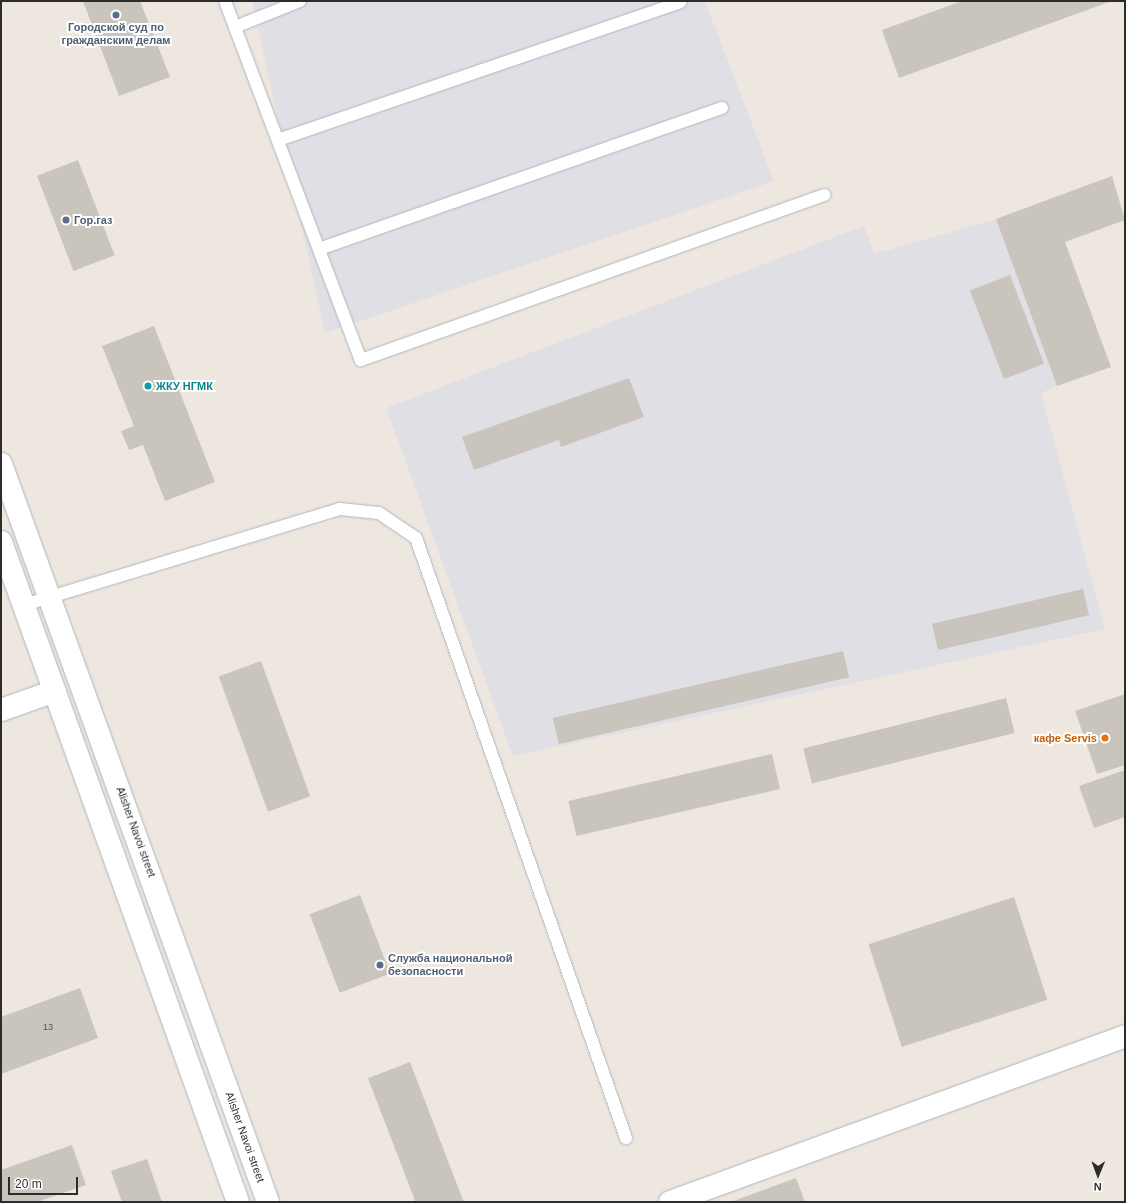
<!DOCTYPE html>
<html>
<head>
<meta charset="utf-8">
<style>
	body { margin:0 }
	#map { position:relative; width:1126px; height:1203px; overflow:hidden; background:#ede7df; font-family:Arial,sans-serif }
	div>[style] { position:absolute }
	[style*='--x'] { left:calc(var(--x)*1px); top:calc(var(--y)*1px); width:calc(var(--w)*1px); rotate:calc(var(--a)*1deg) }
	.industrial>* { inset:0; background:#e1dfe6 }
	.building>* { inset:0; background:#c9c5bd; transform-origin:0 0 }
	.roads { filter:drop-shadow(0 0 1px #b2b5bf) drop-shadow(0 0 1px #b2b5bf) }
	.lane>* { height:12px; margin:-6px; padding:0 6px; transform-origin:6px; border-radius:6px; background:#fff }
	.street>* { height:22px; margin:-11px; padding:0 11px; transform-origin:11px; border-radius:11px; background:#fff }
	.secondary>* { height:22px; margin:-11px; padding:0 11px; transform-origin:11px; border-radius:11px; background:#fff }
	.dots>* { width:11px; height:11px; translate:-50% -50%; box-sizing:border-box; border:2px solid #fff; border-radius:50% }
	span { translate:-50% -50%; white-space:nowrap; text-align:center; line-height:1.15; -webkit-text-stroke:4px #fff; paint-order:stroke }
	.number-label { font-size:9px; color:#535250 }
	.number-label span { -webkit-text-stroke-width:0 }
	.service-label { font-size:11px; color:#4e5e75; font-weight:700 }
	.left { translate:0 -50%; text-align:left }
	.culture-label { font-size:11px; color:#0d838f; font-weight:700 }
	.food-label { font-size:11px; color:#c56008; font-weight:700 }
	.right { translate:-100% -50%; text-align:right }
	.street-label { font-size:11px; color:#2c2c2c }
	.frame { position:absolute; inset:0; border:2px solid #2c2c2c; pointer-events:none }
	.north { position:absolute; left:1078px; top:1155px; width:40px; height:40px; -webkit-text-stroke:3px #fff; paint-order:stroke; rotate:181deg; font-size:11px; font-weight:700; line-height:16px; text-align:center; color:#2c2c2c }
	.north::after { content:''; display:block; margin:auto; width:14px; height:18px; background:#2c2c2c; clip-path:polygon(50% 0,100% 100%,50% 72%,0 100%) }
	.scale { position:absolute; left:8px; top:1177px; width:70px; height:18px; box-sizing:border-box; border:2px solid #2c2c2c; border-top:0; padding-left:5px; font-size:12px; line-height:14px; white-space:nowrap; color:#2c2c2c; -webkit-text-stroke:3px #fff; paint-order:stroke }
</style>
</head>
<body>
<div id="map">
	<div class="industrial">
		<i style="clip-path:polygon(252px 1px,705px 1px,774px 181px,325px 333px)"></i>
		<i style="clip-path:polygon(996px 219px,1057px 386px,1041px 393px,1105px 629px,513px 756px,386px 408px,864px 226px,874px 254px)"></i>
	</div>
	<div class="building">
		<i style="clip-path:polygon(83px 1px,140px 1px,170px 77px,119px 96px)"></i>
		<i style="clip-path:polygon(962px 1px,1112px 1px,899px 78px,882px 30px)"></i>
		<i style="left:78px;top:160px;width:102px;height:44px;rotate:69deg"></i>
		<i style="clip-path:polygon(1112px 176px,1125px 220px,1065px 242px,1111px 367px,1057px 386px,996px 219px)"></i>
		<i style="left:1010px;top:275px;width:95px;height:43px;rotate:69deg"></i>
		<i style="clip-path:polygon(154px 326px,215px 482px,165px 501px,143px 445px,129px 450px,121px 431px,134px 426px,102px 346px)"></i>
		<i style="clip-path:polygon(629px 378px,644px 417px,561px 447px,559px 440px,474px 470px,462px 437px)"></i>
		<i style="left:1083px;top:589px;width:27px;height:155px;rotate:77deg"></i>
		<i style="left:843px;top:651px;width:27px;height:298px;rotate:77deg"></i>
		<i style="left:261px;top:661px;width:144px;height:45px;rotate:70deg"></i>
		<i style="clip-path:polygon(1125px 694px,1125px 765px,1097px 774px,1075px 711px)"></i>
		<i style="left:1006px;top:698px;width:36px;height:209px;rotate:76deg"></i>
		<i style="left:772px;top:754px;width:36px;height:209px;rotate:77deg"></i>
		<i style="clip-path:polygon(1125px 770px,1125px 817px,1094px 828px,1079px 786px)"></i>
		<i style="left:360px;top:895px;width:84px;height:54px;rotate:69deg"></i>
		<i style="left:1014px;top:897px;width:108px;height:153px;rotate:72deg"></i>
		<i style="clip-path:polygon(80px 988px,98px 1038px,1px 1074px,1px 1017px)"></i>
		<i style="left:410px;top:1062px;width:150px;height:45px;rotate:69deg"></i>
		<i style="clip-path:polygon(72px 1145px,86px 1185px,37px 1202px,1px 1202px,1px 1170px)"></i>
		<i style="clip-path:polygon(147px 1159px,162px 1202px,122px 1202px,111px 1171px)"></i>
		<i style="clip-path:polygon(796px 1178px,805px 1202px,731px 1202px)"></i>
	</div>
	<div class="roads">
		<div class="lane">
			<i style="--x:225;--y:1;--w:384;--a:69.3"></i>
			<i style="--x:361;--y:360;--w:492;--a:-19.6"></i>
			<i style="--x:235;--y:27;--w:70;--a:-21.8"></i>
			<i style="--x:278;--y:140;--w:425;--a:-18.9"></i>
			<i style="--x:319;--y:249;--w:427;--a:-19.3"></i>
			<i style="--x:24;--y:605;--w:330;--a:-16.9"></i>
			<i style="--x:340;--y:509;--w:39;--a:6"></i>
			<i style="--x:379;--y:513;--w:45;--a:34"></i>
			<i style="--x:416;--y:538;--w:636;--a:70.71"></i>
		</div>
		<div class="street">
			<i style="--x:1;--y:710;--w:57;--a:-19.4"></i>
			<i style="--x:670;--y:1202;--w:484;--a:-20"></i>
		</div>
		<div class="secondary">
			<i style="--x:1;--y:464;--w:785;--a:70.11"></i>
			<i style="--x:1;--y:542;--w:701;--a:70.25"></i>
		</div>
	</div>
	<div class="dots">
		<i style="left:116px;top:15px;background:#5c6f8a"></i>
		<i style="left:66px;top:220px;background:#5c6f8a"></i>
		<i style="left:148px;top:386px;background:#0f9aa8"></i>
		<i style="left:1105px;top:738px;background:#e8710a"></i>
		<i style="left:380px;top:965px;background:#5c6f8a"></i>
	</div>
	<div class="number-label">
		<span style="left:48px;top:1027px">13</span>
	</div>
	<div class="service-label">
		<span style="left:116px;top:34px">Городской суд по<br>гражданским делам</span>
		<span class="left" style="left:74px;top:220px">Гор.газ</span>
		<span class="left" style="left:388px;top:965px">Служба национальной<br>безопасности</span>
	</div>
	<div class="culture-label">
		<span class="left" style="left:156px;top:386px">ЖКУ НГМК</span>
	</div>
	<div class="food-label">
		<span class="right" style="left:1097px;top:738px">кафе Servis</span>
	</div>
	<div class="street-label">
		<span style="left:136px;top:832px;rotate:70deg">Alisher Navoi street</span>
		<span style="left:245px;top:1137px;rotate:70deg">Alisher Navoi street</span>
	</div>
	<div class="frame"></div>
	<div class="north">N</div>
	<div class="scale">20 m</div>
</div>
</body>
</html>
